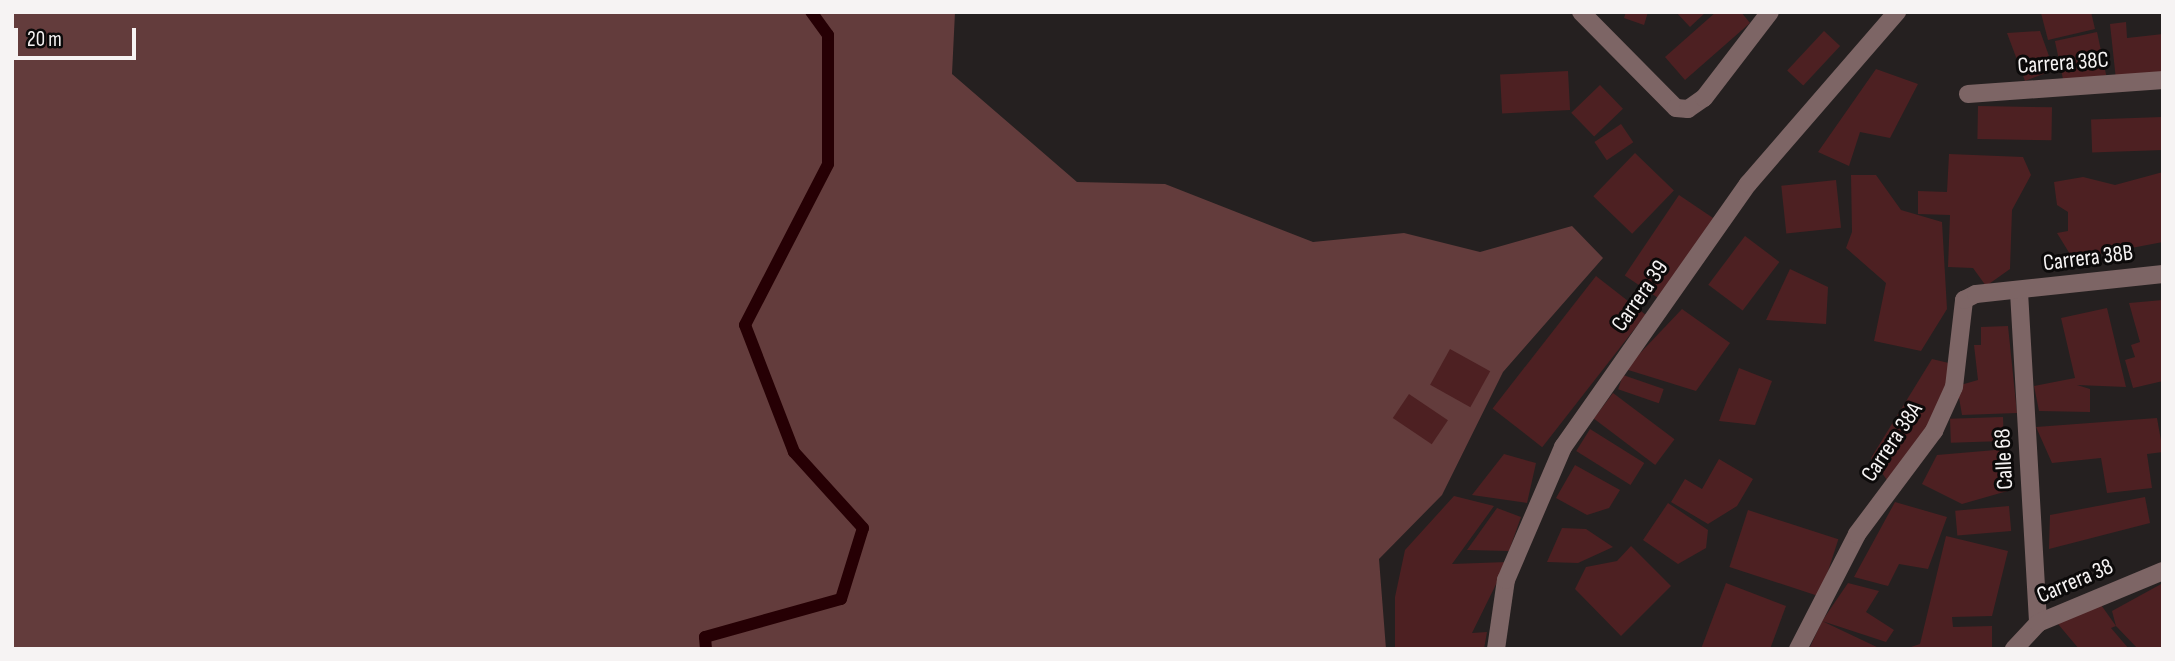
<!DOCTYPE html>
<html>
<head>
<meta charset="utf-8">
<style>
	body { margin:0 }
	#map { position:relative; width:2175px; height:661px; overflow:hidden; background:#252020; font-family:"Sofia Sans Condensed",sans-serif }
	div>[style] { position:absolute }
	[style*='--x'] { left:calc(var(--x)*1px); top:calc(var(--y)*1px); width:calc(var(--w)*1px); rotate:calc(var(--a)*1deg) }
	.green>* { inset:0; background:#633c3c }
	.stream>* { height:12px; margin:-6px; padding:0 6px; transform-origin:6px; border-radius:6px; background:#260004 }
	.building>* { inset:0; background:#4d2022; transform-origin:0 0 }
	.street>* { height:18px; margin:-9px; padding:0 9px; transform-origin:9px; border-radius:9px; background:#7d6565 }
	span { translate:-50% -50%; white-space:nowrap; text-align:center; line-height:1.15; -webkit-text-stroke:6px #0c0a0a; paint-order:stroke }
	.street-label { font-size:23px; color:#f6f3f3 }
	.frame { position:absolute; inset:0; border:14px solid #f6f3f3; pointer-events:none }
	.scale { position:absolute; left:14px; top:28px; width:122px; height:32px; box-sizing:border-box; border:4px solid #f6f3f3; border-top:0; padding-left:9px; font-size:21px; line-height:24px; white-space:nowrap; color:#f6f3f3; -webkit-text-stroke:5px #0c0a0a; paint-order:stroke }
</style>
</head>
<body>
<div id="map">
	<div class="green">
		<i style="clip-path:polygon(12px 12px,955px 12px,952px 74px,1077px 182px,1165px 184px,1313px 242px,1404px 233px,1480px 252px,1572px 226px,1603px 258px,1503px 372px,1442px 495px,1379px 559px,1386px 649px,12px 649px)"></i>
	</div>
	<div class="stream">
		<i style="--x:706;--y:649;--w:12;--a:-95"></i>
		<i style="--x:705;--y:637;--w:141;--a:-15.6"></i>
		<i style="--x:841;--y:599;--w:74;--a:-72.8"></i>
		<i style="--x:863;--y:528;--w:103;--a:-132.2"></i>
		<i style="--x:794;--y:452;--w:136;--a:-111.1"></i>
		<i style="--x:745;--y:325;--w:181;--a:-62.7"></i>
		<i style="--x:828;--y:164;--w:129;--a:-90"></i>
		<i style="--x:828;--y:35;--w:29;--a:-126"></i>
	</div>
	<div class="building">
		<i style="clip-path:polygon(1626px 12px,1648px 12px,1644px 25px,1624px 18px)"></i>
		<i style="clip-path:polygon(1676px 12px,1706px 12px,1690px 27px)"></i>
		<i style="clip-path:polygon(1716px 12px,1741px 12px,1750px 23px,1685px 80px,1665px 57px)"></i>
		<i style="clip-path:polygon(2091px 12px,2095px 29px,2048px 40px,2041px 13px)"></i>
		<i style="clip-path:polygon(2126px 22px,2127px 38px,2163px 34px,2163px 76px,2116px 80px,2110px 24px)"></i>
		<i style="left:1824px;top:31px;width:22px;height:54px;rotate:43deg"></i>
		<i style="clip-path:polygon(2040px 31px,2054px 70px,2025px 81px,2007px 33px)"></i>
		<i style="left:2097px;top:32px;width:44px;height:43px;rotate:78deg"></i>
		<i style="clip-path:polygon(1876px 69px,1918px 84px,1890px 138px,1860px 132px,1849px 166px,1818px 152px)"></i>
		<i style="left:1568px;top:71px;width:39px;height:68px;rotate:87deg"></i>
		<i style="left:1600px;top:85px;width:33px;height:40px;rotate:46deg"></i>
		<i style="left:1978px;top:106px;width:74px;height:33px;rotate:1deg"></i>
		<i style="left:2162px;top:117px;width:33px;height:71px;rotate:88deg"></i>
		<i style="left:1621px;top:124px;width:22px;height:32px;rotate:56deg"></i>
		<i style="left:1635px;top:153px;width:54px;height:60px;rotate:44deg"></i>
		<i style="clip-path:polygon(1949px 154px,2023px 157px,2031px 175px,2012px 210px,2010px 269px,1986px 286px,1973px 268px,1948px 267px,1950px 215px,1918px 214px,1918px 191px,1947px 192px)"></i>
		<i style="clip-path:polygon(2163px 172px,2163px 242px,2073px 259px,2057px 233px,2068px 231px,2068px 212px,2057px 205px,2054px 182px,2083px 177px,2115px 185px)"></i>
		<i style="clip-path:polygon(1851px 175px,1876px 175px,1901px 210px,1942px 222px,1947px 309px,1921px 351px,1874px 341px,1886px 283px,1846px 248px,1852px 232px)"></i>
		<i style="left:1836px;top:180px;width:48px;height:55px;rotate:84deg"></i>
		<i style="left:1679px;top:195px;width:46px;height:97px;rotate:34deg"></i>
		<i style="left:1745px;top:236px;width:43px;height:61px;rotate:37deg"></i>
		<i style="clip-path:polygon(1790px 269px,1828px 287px,1826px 324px,1766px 320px)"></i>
		<i style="left:1596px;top:276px;width:63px;height:168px;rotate:38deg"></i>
		<i style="clip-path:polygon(2163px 300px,2163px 381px,2133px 388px,2125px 360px,2135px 357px,2131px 345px,2140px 342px,2129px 303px)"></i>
		<i style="clip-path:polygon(2107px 308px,2126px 387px,2077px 385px,2090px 389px,2090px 412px,2039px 411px,2034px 386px,2075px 378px,2061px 318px)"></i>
		<i style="clip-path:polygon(1682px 309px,1730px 343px,1696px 391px,1625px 369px)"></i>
		<i style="clip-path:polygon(2008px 326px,2017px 413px,1962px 415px,1957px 386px,1978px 380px,1974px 345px,1981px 345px,1981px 327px)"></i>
		<i style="left:1450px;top:349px;width:46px;height:41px;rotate:29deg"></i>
		<i style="clip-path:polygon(1932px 359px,1953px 364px,1932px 423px,1887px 480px,1871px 458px)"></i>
		<i style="clip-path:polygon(1739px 368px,1772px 381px,1755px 425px,1719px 421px)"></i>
		<i style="left:1623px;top:375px;width:43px;height:15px;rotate:19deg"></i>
		<i style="left:1613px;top:393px;width:77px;height:32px;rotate:37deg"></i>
		<i style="left:1409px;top:394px;width:47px;height:29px;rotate:34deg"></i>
		<i style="left:2003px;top:417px;width:24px;height:53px;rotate:88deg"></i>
		<i style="clip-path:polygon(2157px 418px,2163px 452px,2147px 454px,2152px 488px,2107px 493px,2101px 458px,2052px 463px,2036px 427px)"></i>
		<i style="left:1590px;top:429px;width:64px;height:26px;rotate:32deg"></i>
		<i style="clip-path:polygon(2007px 449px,2011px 490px,1962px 504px,1922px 484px,1937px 455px)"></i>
		<i style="clip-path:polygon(1504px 454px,1536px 463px,1527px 503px,1472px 495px)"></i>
		<i style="clip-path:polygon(1719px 459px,1753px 479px,1737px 506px,1708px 524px,1671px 502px,1685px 479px,1702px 489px)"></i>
		<i style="clip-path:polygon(1575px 465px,1620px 490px,1609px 508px,1587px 515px,1556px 498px)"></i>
		<i style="clip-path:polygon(1454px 496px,1494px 506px,1452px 564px,1507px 562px,1472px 633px,1487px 632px,1484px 649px,1395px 649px,1395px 597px,1405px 550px)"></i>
		<i style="clip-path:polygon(2145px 497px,2150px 523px,2049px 549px,2050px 515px)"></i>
		<i style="clip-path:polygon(1895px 502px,1947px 517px,1928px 569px,1899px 564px,1888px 586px,1854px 577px)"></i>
		<i style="clip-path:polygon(1668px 503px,1708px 530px,1706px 548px,1678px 564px,1643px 540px)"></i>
		<i style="left:2009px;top:506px;width:25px;height:54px;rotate:85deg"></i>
		<i style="clip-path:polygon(1497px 508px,1521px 517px,1509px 551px,1467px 550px)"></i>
		<i style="left:1748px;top:510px;width:95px;height:60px;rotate:18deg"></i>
		<i style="clip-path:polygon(1562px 528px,1586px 529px,1613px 547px,1578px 563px,1547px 562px)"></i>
		<i style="clip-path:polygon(1946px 536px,2008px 551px,1992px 616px,1952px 617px,1953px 627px,1992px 626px,1992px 649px,1905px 649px,1920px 644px)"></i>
		<i style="clip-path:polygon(1631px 546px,1671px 586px,1621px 636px,1575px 589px,1586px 567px,1617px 561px)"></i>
		<i style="clip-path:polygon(1726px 583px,1786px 606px,1770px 649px,1701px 649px)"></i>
		<i style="clip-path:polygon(1848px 583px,1879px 591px,1866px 612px,1894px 630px,1886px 642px,1822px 621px,1881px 649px,1809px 649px,1822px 621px)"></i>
		<i style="clip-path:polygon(2163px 583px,2163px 649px,2138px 649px,2116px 626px,2112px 611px)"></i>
		<i style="clip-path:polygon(2099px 602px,2116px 626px,2111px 628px,2129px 649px,2079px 649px,2058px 624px)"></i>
	</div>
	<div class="street">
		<i style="--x:1581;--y:12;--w:135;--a:45.3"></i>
		<i style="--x:1676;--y:108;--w:12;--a:5"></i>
		<i style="--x:1688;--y:109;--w:19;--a:-35"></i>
		<i style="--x:1704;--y:98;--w:108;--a:-52.5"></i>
		<i style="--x:1968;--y:94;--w:196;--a:-4.1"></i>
		<i style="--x:2019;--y:292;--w:332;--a:86.7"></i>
		<i style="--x:1496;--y:649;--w:70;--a:-81.8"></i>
		<i style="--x:1506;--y:580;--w:145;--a:-66.8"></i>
		<i style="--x:1563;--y:447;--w:322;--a:-54.9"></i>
		<i style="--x:1748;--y:184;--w:228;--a:-49.1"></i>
		<i style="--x:1798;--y:649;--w:129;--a:-62.8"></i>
		<i style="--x:1857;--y:534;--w:129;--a:-53.2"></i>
		<i style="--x:1934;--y:431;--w:48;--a:-65.6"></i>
		<i style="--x:1954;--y:387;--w:88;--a:-83.4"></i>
		<i style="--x:1964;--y:300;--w:13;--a:-27"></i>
		<i style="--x:1976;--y:294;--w:188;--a:-6.1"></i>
		<i style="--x:2014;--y:649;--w:35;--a:-47"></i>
		<i style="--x:2038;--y:623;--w:135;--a:-22.6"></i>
	</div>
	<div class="street-label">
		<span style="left:2063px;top:63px;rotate:-4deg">Carrera 38C</span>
		<span style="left:2088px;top:258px;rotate:-7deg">Carrera 38B</span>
		<span style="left:1640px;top:296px;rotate:-55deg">Carrera 39</span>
		<span style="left:1892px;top:442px;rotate:-56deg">Carrera 38A</span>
		<span style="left:2004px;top:459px;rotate:-93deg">Calle 68</span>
		<span style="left:2075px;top:581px;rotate:-23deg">Carrera 38</span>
	</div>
	<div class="frame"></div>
	<div class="scale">20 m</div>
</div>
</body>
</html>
